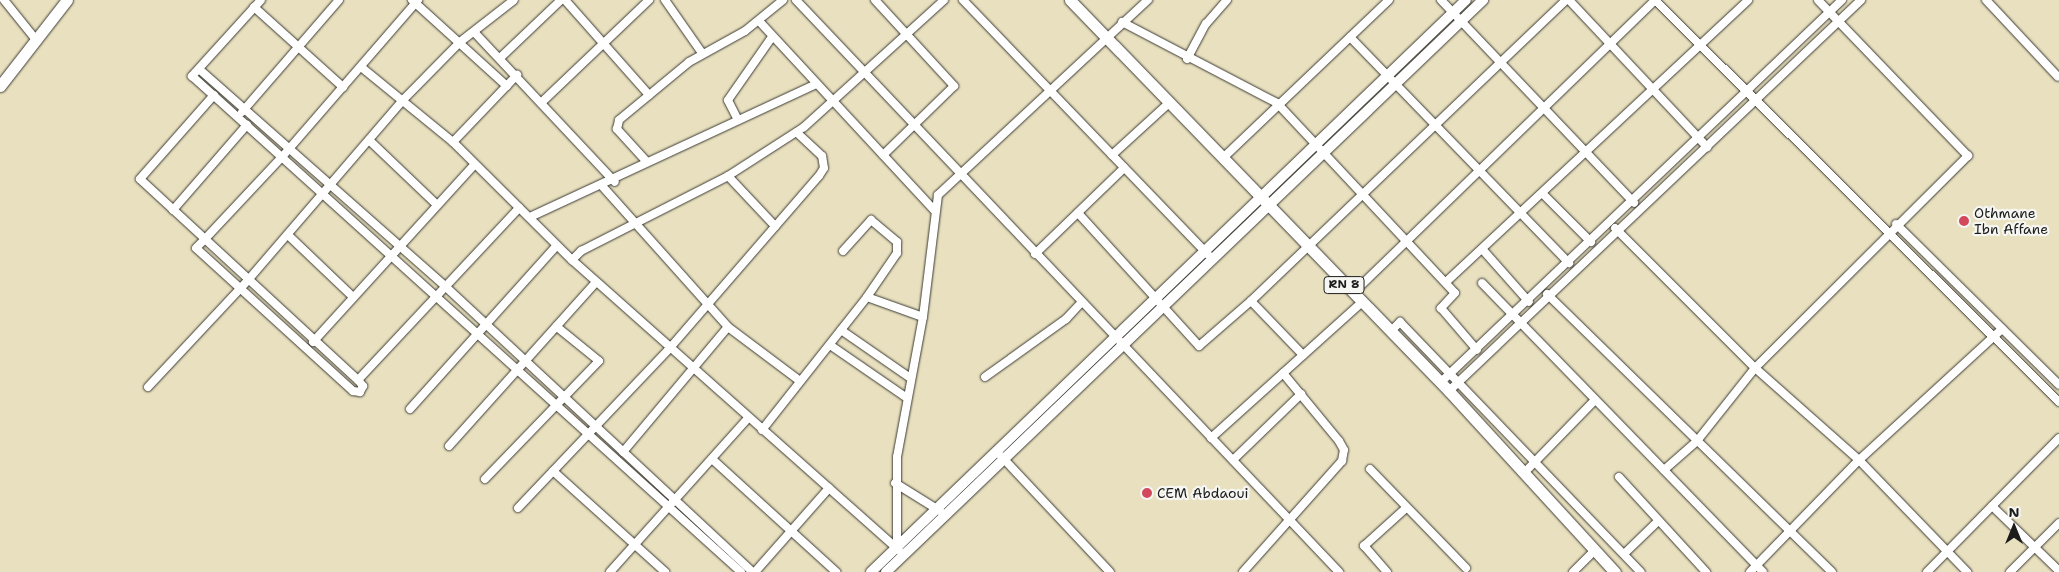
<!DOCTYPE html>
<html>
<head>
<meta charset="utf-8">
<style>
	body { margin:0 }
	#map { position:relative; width:2059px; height:572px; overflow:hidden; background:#e8e0be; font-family:"Shantell Sans",sans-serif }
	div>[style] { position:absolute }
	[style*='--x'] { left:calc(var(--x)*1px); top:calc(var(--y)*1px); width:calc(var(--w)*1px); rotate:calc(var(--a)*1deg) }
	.roads { filter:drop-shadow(0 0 1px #3b3934) drop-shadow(0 0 1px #3b3934) }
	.street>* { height:8px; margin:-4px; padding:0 4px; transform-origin:4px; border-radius:4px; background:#fff }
	.secondary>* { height:10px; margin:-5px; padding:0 5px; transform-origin:5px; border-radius:5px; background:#fff }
	.primary>* { height:11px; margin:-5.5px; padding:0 5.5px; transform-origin:5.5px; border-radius:5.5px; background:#fff }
	.dots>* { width:14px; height:14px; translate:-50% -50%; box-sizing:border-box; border:2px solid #f6f6f2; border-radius:50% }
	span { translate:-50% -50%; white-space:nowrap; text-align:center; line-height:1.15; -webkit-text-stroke:4.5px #f6f6f2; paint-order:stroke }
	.shield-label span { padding:1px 4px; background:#f6f6f2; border:1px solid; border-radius:4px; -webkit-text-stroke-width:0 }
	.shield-label { font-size:12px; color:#1c1c1c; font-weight:700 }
	.poi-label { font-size:14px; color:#1c1c1c }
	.left { translate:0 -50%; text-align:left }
	.north { position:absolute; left:1989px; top:502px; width:50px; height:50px; -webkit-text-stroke:4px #f6f6f2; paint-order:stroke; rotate:0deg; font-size:14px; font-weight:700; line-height:20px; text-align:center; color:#1c1c1c }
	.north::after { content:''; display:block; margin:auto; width:18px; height:22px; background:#1c1c1c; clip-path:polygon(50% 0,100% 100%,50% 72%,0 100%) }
</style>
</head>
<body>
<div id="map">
	<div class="roads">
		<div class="street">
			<i style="--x:4;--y:0;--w:53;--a:51.2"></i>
			<i style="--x:261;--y:0;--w:103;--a:132.2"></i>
			<i style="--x:192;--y:76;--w:740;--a:42.1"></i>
			<i style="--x:412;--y:0;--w:128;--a:42.2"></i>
			<i style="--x:565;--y:0;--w:127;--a:48.5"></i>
			<i style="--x:665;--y:0;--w:65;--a:55.1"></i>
			<i style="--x:796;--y:0;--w:789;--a:46.49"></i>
			<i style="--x:875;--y:0;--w:117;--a:47.4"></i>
			<i style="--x:954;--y:86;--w:99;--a:135.8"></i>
			<i style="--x:963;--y:0;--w:354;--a:46.1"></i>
			<i style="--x:1441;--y:0;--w:280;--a:46.4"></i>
			<i style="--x:1569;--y:0;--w:202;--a:46.8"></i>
			<i style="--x:1986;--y:0;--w:105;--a:46.9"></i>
			<i style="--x:254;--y:7;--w:120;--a:42"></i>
			<i style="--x:759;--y:21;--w:258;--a:47.2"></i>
			<i style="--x:1122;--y:22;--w:175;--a:27.6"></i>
			<i style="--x:1277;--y:103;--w:260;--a:46.9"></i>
			<i style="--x:1455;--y:293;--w:21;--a:133"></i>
			<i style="--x:1441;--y:308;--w:55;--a:49.4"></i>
			<i style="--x:475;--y:33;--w:204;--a:46.8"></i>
			<i style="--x:1350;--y:37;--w:315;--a:45.9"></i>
			<i style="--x:500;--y:58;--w:84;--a:-43.6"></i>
			<i style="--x:1187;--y:59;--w:40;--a:-62"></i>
			<i style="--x:1206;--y:24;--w:32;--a:-49"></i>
			<i style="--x:361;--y:67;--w:119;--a:39.2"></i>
			<i style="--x:453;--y:142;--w:168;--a:44.8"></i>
			<i style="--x:572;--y:260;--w:437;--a:41.6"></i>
			<i style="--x:199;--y:69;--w:331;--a:41.4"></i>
			<i style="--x:447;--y:288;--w:417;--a:42.9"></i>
			<i style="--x:214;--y:95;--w:112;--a:131.4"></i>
			<i style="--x:140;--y:179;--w:88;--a:42.7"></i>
			<i style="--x:205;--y:239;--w:208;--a:42.7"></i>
			<i style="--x:358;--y:380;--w:8;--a:50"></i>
			<i style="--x:363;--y:386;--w:7;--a:117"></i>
			<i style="--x:360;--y:392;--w:7;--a:-172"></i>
			<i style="--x:353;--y:391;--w:212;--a:-137.7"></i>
			<i style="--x:196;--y:248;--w:13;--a:-45"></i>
			<i style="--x:205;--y:239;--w:112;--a:-46.8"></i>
			<i style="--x:282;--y:157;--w:208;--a:-49.1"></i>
			<i style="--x:542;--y:102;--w:148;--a:-43.6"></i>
			<i style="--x:242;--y:112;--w:148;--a:-49.1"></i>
			<i style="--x:738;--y:120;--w:22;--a:-117"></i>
			<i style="--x:728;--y:100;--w:77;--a:-55.1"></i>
			<i style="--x:369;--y:140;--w:94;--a:43.7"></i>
			<i style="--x:453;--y:142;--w:93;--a:-46.3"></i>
			<i style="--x:1112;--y:155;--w:79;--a:-42.4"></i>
			<i style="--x:1223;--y:158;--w:229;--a:-43.6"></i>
			<i style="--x:647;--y:162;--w:45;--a:-132.3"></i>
			<i style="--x:617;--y:129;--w:9;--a:-77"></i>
			<i style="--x:619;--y:120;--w:91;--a:-39.6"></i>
			<i style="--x:689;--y:62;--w:64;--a:-29"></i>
			<i style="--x:745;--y:31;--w:49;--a:-39.2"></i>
			<i style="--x:728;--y:176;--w:69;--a:46.8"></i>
			<i style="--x:603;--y:187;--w:188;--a:48.2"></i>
			<i style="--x:728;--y:327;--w:90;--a:36.9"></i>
			<i style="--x:1543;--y:194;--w:68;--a:45"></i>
			<i style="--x:173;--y:210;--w:113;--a:-49"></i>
			<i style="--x:1078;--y:213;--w:180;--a:47.7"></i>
			<i style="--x:1199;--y:346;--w:69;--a:-40.9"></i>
			<i style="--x:530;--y:217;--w:313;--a:-24.9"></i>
			<i style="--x:1896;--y:224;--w:229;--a:44.6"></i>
			<i style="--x:1615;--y:228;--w:198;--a:45"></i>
			<i style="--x:1755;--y:368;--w:139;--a:41.5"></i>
			<i style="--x:1859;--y:460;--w:156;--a:46"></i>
			<i style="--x:288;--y:235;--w:90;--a:43.6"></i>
			<i style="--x:1483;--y:250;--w:69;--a:48.5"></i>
			<i style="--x:843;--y:251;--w:42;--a:-47.9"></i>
			<i style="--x:871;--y:220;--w:34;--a:40"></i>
			<i style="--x:897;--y:242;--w:11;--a:90"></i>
			<i style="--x:897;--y:253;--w:53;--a:124.3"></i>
			<i style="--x:1035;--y:254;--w:124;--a:-44"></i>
			<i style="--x:572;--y:260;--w:13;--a:-45"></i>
			<i style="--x:581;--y:251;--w:165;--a:-27"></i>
			<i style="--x:728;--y:176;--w:90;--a:-32.8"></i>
			<i style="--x:804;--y:127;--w:189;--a:-42.2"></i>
			<i style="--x:1446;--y:282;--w:413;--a:-43"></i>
			<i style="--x:1482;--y:283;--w:403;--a:45.8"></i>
			<i style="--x:1353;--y:293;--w:421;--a:-44.1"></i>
			<i style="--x:1655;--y:0;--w:570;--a:44.86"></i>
			<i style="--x:1547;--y:294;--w:398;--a:44.3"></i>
			<i style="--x:841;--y:330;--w:83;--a:34.7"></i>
			<i style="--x:1391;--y:331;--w:13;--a:-45"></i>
			<i style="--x:1400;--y:322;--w:347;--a:46.1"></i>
			<i style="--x:313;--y:342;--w:239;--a:-47.7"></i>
			<i style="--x:830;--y:345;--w:93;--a:34.5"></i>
			<i style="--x:1303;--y:355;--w:75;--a:-133.9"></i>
			<i style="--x:1251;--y:301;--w:436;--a:-43.7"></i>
			<i style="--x:985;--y:377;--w:100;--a:-35.6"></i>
			<i style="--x:1066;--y:319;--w:21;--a:-47"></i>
			<i style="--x:358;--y:380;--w:236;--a:-46.9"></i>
			<i style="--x:1440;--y:383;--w:555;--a:-43.61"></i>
			<i style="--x:148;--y:387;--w:148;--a:-46.9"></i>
			<i style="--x:249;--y:279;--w:238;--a:-49.3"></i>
			<i style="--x:404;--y:99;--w:80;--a:-45.5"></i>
			<i style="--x:460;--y:42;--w:68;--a:-37.9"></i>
			<i style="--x:1449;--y:391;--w:568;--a:-43.5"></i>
			<i style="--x:410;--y:409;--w:219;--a:-48.1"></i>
			<i style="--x:762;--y:430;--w:169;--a:-51.7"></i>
			<i style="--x:867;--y:297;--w:59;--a:19.7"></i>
			<i style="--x:1211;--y:438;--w:203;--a:-42"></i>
			<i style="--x:449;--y:446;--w:220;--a:-48.1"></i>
			<i style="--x:623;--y:452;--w:163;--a:-50"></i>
			<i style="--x:1001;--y:456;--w:159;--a:46.8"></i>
			<i style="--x:712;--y:459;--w:168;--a:42.3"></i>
			<i style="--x:1233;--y:460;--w:95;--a:-44.1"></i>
			<i style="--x:1370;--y:469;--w:138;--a:45.9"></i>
			<i style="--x:1664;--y:470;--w:44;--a:-41.3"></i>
			<i style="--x:1697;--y:441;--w:93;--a:-51.5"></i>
			<i style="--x:1755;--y:368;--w:301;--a:-44.9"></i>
			<i style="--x:1968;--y:156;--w:216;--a:-133.9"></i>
			<i style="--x:553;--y:471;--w:151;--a:42"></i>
			<i style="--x:1524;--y:473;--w:102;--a:-45.8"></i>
			<i style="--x:1619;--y:477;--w:129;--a:47.5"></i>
			<i style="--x:485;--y:479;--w:164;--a:-46"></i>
			<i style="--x:599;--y:361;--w:55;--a:-140.9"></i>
			<i style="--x:895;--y:483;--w:53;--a:31.9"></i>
			<i style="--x:1992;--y:506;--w:93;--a:44.1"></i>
			<i style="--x:518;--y:508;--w:219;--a:-46.5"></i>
			<i style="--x:669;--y:349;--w:229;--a:-49.1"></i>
			<i style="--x:819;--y:176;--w:9;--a:-58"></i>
			<i style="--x:824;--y:168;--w:12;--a:-99"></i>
			<i style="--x:822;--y:156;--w:35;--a:-137"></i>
			<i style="--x:897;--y:547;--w:90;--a:-90"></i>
			<i style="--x:897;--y:457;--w:142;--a:-79.5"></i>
			<i style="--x:923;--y:317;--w:123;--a:-83"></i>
			<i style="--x:938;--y:195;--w:287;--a:-42.9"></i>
			<i style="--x:1624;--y:554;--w:47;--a:-44.1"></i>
			<i style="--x:610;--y:572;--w:207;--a:-48.1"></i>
			<i style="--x:755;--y:572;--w:112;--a:-48.6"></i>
			<i style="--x:1243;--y:572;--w:149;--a:-48.3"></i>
			<i style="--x:1342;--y:461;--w:11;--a:-80"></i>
			<i style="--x:1344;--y:450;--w:10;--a:-119"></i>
			<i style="--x:1339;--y:441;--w:88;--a:-129.5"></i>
			<i style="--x:1387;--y:572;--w:35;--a:-131"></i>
			<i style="--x:1364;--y:546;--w:57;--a:-42.1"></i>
			<i style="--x:1573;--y:572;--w:31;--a:-45"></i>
			<i style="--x:1750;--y:572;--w:156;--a:-45.8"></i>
			<i style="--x:1859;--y:460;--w:194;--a:-42.5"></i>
			<i style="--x:1927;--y:572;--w:188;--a:-45.4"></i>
			<i style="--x:2010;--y:572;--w:69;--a:-45"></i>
		</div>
		<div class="secondary">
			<i style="--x:871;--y:572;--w:825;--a:-43.87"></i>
			<i style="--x:886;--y:572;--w:827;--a:-43.77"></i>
		</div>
		<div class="primary">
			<i style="--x:1070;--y:0;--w:545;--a:45.89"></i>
			<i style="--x:1449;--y:391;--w:246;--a:47.5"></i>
			<i style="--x:0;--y:86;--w:109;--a:-52.1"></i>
		</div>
	</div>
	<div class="dots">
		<i style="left:1964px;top:221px;background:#d1495b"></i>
		<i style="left:1147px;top:493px;background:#d1495b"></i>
	</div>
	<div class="shield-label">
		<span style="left:1344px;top:285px">RN 8</span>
	</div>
	<div class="poi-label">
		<span class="left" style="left:1974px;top:221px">Othmane<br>Ibn Affane</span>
		<span class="left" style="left:1157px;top:493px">CEM Abdaoui</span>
	</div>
	<div class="north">N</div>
</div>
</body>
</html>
